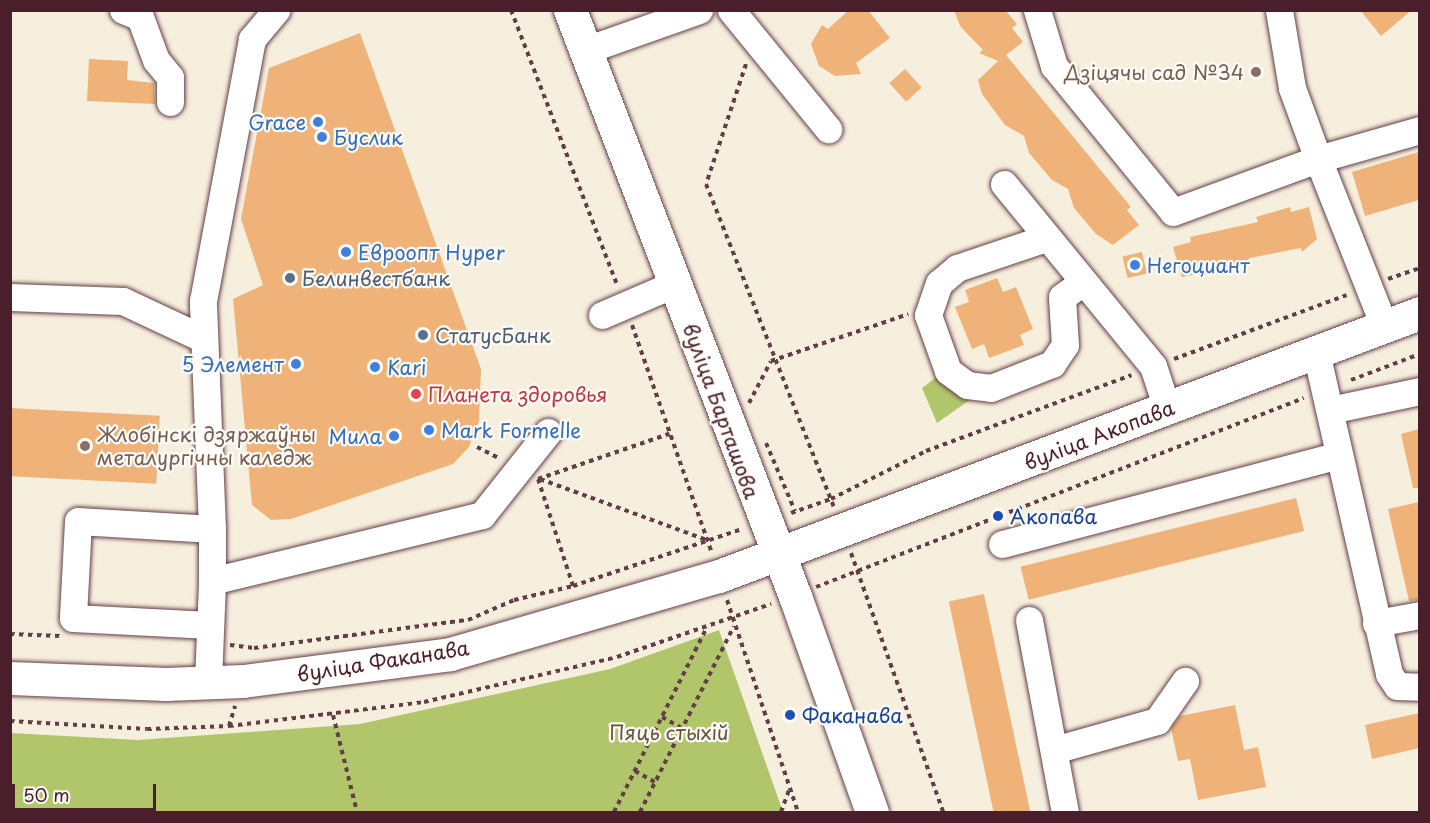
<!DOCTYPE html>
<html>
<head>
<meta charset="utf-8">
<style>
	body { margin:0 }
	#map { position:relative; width:1430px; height:823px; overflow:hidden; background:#f7efde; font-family:"Playpen Sans",sans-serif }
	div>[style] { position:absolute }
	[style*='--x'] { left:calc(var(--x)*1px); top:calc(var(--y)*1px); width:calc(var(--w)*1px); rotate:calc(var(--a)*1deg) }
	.green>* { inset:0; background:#b1c66a }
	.building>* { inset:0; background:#efb379; transform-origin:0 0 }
	.path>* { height:4px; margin-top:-2px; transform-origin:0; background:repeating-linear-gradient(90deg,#643e46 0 4.5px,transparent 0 9px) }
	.roads { filter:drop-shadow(0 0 2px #643e46) drop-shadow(0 0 2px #643e46) }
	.minor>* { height:27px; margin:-13.5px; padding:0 13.5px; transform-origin:13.5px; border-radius:13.5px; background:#fff }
	.major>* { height:33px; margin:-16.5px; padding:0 16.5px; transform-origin:16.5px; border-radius:16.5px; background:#fff }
	.dots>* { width:16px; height:16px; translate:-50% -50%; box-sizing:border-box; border:3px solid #fdfcf7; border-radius:50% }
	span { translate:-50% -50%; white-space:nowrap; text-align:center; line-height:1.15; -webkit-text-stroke:4.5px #fdfcf7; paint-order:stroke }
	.education-label { font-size:20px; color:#785e54 }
	.right { translate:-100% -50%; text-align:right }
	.left { translate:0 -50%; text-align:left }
	.shop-label { font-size:20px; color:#366cbe }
	.service-label { font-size:20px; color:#4e5e75 }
	.health-label { font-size:20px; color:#be3a42 }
	.street-label { font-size:20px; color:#4a1f2b }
	.transit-label { font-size:20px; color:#164399 }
	.park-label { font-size:20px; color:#69513e }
	.frame { position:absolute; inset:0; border:12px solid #4a1f2b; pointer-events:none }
	.scale { position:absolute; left:12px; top:784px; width:144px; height:27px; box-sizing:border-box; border:3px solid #4a1f2b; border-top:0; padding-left:8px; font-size:18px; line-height:21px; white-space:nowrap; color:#4a1f2b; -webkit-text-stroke:4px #fdfcf7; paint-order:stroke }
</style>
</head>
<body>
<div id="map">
	<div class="green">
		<i style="clip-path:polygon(942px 373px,971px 399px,937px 423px,922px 388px)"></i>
		<i style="clip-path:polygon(719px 630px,783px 812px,11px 812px,11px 733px,138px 740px,360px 724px,610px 669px)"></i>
	</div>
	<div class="building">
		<i style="clip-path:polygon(849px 10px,868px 10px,890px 38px,856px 63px,861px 74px,835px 76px,819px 66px,811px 44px,822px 25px,828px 29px)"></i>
		<i style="clip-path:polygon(954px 10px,1005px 10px,1017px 24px,1012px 28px,1023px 42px,1006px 55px,1131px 207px,1127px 210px,1139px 225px,1113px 245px,1096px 234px,1074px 208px,1068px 189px,1052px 180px,1029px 153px,1024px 136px,1005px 125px,982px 94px,978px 80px,998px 61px,979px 53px,983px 50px,960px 26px)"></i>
		<i style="clip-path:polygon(1360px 10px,1412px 10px,1381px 36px)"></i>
		<i style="clip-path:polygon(360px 33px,481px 369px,479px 421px,469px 447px,453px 464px,291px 519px,271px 520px,252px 505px,233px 299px,263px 285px,241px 219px,269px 68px)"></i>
		<i style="clip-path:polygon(89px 59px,128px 61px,127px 80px,154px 83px,155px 104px,87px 101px)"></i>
		<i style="left:905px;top:69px;width:25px;height:21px;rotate:48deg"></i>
		<i style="clip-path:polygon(1419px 152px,1419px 200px,1365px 216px,1352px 172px)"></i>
		<i style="clip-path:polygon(1290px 207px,1291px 212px,1309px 207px,1317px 239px,1302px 252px,1301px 248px,1250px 258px,1241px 265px,1182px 277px,1173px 247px,1191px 242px,1190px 237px,1258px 222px,1256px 217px)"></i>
		<i style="left:1142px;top:252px;width:22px;height:20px;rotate:77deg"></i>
		<i style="clip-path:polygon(997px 278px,1003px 292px,1016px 287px,1033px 329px,1020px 335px,1024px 345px,989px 358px,984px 344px,972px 349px,955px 307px,969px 302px,965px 290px)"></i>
		<i style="left:10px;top:408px;width:150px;height:68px;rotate:3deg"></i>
		<i style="clip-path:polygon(1419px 429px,1419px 488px,1413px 488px,1401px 434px)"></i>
		<i style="left:1296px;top:498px;width:34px;height:284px;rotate:76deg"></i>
		<i style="clip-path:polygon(1419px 502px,1419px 600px,1409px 601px,1388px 509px)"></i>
		<i style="left:984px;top:594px;width:224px;height:36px;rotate:78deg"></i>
		<i style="clip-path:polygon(1235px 705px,1244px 750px,1258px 747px,1266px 787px,1198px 800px,1190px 759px,1178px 761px,1171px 728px,1180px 716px)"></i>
		<i style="clip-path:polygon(1419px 713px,1419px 748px,1372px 759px,1365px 725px)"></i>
	</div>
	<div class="path">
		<i style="--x:511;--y:10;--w:294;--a:68.9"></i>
		<i style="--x:746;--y:64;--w:126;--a:108.4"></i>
		<i style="--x:706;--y:184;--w:348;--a:68.4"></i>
		<i style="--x:1388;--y:279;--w:34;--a:-19"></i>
		<i style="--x:632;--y:325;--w:242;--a:70.7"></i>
		<i style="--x:1174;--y:359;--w:184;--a:-20.3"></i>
		<i style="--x:1351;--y:380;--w:74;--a:-20.6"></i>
		<i style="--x:749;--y:403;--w:47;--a:-62.4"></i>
		<i style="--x:771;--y:361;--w:145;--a:-18.9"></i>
		<i style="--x:766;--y:443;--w:74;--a:66.9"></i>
		<i style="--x:477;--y:447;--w:25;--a:27"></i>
		<i style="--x:540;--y:479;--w:178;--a:20.1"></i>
		<i style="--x:791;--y:513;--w:42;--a:-19.3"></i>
		<i style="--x:831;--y:499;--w:106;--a:-26.8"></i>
		<i style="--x:926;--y:451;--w:219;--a:-20.3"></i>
		<i style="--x:851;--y:553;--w:275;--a:70.4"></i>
		<i style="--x:573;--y:586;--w:113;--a:-108.1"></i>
		<i style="--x:538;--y:479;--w:139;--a:-19"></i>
		<i style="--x:816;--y:587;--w:523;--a:-21.17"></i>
		<i style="--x:727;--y:600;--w:224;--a:71.5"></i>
		<i style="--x:10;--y:634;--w:50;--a:2.3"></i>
		<i style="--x:230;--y:645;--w:24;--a:7"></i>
		<i style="--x:254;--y:648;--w:216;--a:-7.5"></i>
		<i style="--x:468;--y:620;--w:50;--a:-23.5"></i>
		<i style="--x:514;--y:600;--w:61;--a:-13.3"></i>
		<i style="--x:573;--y:586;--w:178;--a:-18.6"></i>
		<i style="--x:333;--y:715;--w:100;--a:76.1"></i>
		<i style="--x:662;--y:717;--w:23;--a:29"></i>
		<i style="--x:10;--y:721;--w:137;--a:3.3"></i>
		<i style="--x:147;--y:729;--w:82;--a:-2.1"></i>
		<i style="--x:229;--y:726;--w:196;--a:-7"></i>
		<i style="--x:424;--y:702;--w:198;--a:-13.1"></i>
		<i style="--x:617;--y:657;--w:163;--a:-19"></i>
		<i style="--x:229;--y:726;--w:21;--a:-73"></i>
		<i style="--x:635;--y:771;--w:23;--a:29"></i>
		<i style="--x:614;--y:812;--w:207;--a:-63.3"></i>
		<i style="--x:640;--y:812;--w:208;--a:-63.2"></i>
		<i style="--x:781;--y:812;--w:23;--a:-70"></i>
	</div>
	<div class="roads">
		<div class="minor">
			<i style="--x:123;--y:10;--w:18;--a:22"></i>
			<i style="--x:140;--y:17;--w:46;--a:69.6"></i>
			<i style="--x:156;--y:60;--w:22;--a:51"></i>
			<i style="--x:170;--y:77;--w:25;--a:90"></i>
			<i style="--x:731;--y:10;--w:154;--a:50.8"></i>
			<i style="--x:1037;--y:10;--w:59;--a:73.1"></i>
			<i style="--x:1054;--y:66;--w:188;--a:50.8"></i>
			<i style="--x:1173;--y:212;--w:154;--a:-20.1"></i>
			<i style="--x:1318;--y:159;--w:180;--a:68.4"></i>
			<i style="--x:1279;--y:10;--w:79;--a:80.5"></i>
			<i style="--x:1292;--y:88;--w:76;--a:69.9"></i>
			<i style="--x:1318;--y:159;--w:106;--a:-15.9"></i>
			<i style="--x:586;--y:50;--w:120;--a:-19.5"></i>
			<i style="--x:1004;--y:184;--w:235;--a:50.7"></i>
			<i style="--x:1153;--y:366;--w:44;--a:71.6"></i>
			<i style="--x:1046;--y:238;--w:94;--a:161.4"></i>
			<i style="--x:957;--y:268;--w:23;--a:140"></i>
			<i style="--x:939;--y:283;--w:34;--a:109"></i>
			<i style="--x:928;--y:315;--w:59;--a:70.3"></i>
			<i style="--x:948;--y:371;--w:24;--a:36"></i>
			<i style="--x:967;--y:385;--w:24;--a:7"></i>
			<i style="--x:991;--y:388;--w:66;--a:-21.5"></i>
			<i style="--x:1052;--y:364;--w:23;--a:-56"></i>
			<i style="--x:1065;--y:345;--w:48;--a:-93.6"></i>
			<i style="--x:1062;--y:297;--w:26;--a:-36"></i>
			<i style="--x:10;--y:297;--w:113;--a:2"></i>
			<i style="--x:123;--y:301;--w:87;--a:25.1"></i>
			<i style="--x:602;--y:315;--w:78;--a:-23.3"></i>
			<i style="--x:1316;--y:352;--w:330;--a:77.2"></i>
			<i style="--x:1389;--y:674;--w:14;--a:56"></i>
			<i style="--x:1397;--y:686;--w:23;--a:2"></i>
			<i style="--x:1330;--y:410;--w:92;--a:-11.9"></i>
			<i style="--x:212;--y:529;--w:228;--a:-92.3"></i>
			<i style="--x:203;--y:301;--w:267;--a:-79.4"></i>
			<i style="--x:252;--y:39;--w:38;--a:-50"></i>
			<i style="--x:1002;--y:544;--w:344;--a:-14.8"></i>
			<i style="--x:212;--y:581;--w:278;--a:-13.7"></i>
			<i style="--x:482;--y:515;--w:106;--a:-51.5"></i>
			<i style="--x:1029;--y:620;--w:195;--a:79.4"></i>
			<i style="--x:1376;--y:623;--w:45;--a:-10.3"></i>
			<i style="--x:208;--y:682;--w:101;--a:-87.7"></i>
			<i style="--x:212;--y:581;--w:52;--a:-90"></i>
			<i style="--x:212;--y:529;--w:134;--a:-176.6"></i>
			<i style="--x:78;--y:521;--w:97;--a:93"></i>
			<i style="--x:73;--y:618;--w:137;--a:2.9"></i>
			<i style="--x:1054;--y:750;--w:107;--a:-15.7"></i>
			<i style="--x:1157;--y:721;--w:49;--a:-55"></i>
		</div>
		<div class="major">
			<i style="--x:570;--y:10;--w:628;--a:69"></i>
			<i style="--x:795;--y:596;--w:229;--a:70.4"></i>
			<i style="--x:10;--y:678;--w:156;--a:2.2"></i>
			<i style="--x:166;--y:684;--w:77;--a:-2.2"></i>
			<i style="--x:243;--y:681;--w:209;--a:-7.4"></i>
			<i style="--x:450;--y:654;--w:280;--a:-16.2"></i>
			<i style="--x:719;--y:576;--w:749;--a:-20.57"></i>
		</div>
	</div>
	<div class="dots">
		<i style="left:1256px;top:72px;background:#8d6e63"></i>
		<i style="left:318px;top:122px;background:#3f7fe0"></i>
		<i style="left:322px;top:137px;background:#3f7fe0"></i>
		<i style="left:346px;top:252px;background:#3f7fe0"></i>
		<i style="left:1135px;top:265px;background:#3f7fe0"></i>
		<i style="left:290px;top:278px;background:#5c6f8a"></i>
		<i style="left:423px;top:335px;background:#5c6f8a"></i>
		<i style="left:296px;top:364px;background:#3f7fe0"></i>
		<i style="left:375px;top:367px;background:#3f7fe0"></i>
		<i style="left:416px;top:394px;background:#e0444e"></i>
		<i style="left:429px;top:430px;background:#3f7fe0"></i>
		<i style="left:394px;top:436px;background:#3f7fe0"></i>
		<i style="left:85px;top:446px;background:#8d6e63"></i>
		<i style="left:998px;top:516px;background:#1a4fb4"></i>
		<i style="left:790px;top:715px;background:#1a4fb4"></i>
	</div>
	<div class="education-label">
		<span class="right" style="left:1244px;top:72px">Дзіцячы сад №34</span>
		<span class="left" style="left:97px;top:446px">Жлобінскі дзяржаўны<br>металургічны каледж</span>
	</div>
	<div class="shop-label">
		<span class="right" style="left:306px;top:122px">Grace</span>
		<span class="left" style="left:334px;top:137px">Буслик</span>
		<span class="left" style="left:358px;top:252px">Евроопт Hyper</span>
		<span class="left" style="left:1147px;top:265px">Негоциант</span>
		<span class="right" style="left:284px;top:364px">5 Элемент</span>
		<span class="left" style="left:387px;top:367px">Kari</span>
		<span class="left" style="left:441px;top:430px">Mark Formelle</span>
		<span class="right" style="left:382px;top:436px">Мила</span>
	</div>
	<div class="service-label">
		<span class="left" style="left:302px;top:278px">Белинвестбанк</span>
		<span class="left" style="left:435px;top:335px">СтатусБанк</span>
	</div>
	<div class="health-label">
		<span class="left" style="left:428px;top:394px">Планета здоровья</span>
	</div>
	<div class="street-label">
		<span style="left:721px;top:411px;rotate:70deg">вуліца Барташова</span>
		<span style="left:1099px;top:435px;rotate:-21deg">вуліца Акопава</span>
		<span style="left:383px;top:661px;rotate:-9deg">вуліца Факанава</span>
	</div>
	<div class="transit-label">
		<span class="left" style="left:1010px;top:516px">Акопава</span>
		<span class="left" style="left:802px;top:715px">Факанава</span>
	</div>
	<div class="park-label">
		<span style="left:669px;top:732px">Пяць стыхій</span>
	</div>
	<div class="frame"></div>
	<div class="scale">50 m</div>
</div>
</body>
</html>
